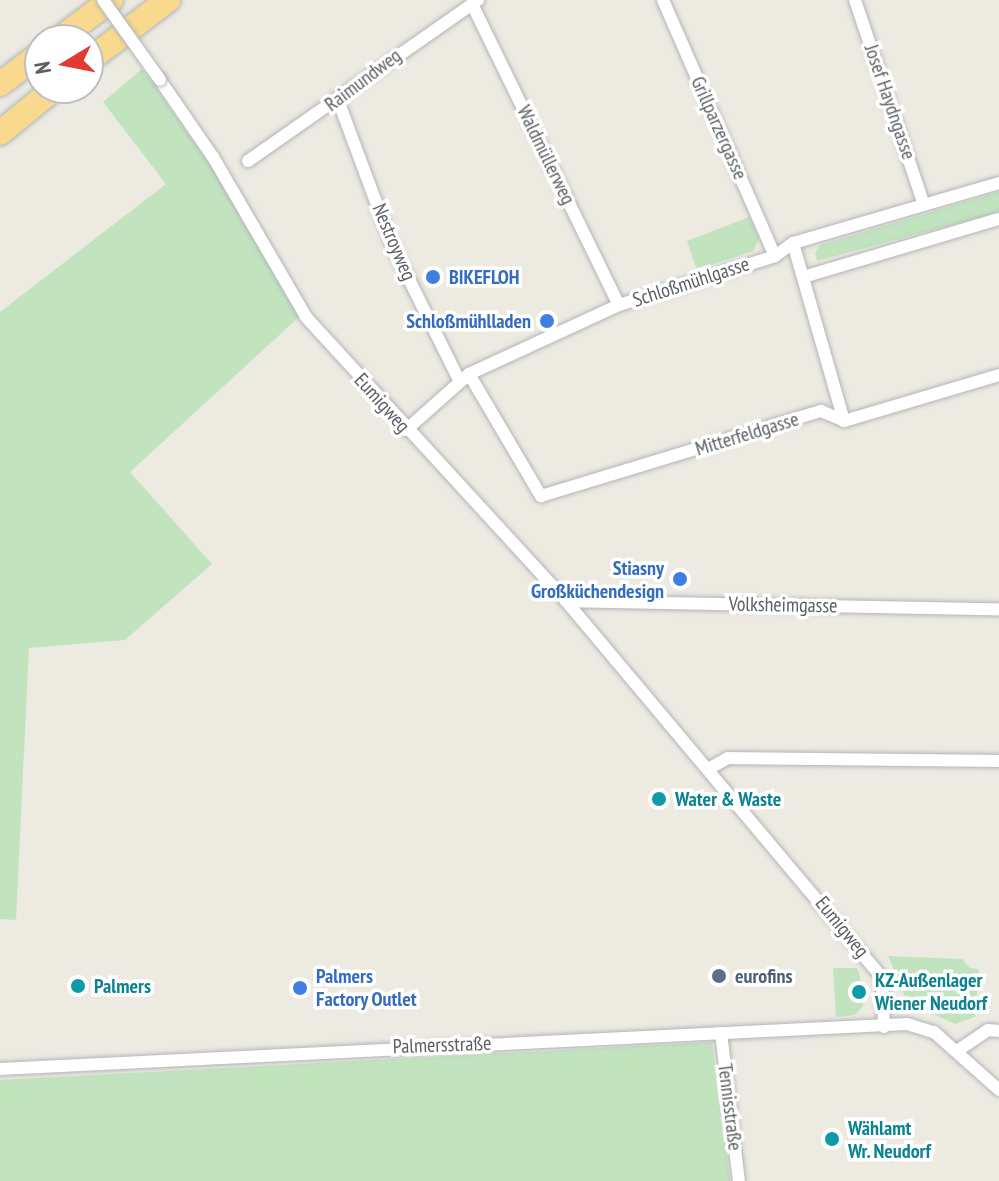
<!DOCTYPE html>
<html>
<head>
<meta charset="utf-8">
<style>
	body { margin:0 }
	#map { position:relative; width:999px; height:1181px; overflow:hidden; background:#edeae2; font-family:"PT Sans Narrow",sans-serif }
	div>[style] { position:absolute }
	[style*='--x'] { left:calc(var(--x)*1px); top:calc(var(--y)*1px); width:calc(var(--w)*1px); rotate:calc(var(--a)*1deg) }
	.green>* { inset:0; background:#c1e4bf }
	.roads { filter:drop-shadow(0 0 2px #b3b5b9) drop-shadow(0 0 2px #b3b5b9) }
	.minor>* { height:12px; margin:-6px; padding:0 6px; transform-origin:6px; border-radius:6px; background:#fff }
	.motorway>* { height:24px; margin:-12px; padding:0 12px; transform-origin:12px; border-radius:12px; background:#f9d98d }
	.bridges { filter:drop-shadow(0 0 2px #b3b5b9) drop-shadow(0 0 2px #b3b5b9) }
	.minor-bridge>* { height:12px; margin:-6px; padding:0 6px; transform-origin:6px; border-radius:6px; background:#fff }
	.dots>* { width:22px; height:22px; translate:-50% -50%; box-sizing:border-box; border:4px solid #fff; border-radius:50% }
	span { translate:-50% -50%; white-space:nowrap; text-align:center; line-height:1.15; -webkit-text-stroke:7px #fff; paint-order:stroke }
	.street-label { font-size:20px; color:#5b5f63 }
	.shop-label { font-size:20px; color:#366cbe; font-weight:700 }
	.left { translate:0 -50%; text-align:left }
	.right { translate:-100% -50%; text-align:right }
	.culture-label { font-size:20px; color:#0d838f; font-weight:700 }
	.service-label { font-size:20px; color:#4e5e75; font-weight:700 }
	.north { position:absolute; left:24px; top:24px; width:80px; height:80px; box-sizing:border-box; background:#fff; border:2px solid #bdbfc1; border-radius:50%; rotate:260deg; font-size:22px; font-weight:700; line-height:32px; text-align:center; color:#5b5f63 }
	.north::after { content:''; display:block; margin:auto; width:28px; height:36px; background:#e43832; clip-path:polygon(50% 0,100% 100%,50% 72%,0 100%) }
</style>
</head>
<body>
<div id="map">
	<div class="green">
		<i style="clip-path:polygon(142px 69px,242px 209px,299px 317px,130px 472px,212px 564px,125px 640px,29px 648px,16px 920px,0 919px,0 312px,166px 184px,103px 102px)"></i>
		<i style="clip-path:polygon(999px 192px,999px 212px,817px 261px,815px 253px,820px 245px)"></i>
		<i style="clip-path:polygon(749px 217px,759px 239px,753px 251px,697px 270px,687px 241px)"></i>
		<i style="clip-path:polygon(888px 956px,962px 959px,970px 968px,979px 969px,975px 1017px,955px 1024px,907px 1002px)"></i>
		<i style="clip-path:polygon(833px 968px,857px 968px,862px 984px,853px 985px,854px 999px,862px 999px,863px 1006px,855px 1015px,836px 1017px)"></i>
		<i style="clip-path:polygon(712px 1042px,730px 1181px,0 1181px,0 1080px)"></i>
	</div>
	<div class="roads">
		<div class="minor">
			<i style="--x:663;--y:0;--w:279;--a:66.4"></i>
			<i style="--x:855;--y:0;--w:216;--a:71.4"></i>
			<i style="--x:472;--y:4;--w:335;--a:64"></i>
			<i style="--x:160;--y:80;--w:93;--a:55.5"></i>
			<i style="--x:213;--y:157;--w:185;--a:59.8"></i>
			<i style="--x:306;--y:317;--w:385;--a:47.5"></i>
			<i style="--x:566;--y:601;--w:491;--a:50"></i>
			<i style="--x:882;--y:977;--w:50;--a:87.7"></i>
			<i style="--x:338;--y:100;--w:155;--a:69.6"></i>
			<i style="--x:392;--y:245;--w:151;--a:63.6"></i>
			<i style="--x:248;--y:161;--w:281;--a:-35"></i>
			<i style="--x:793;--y:243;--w:185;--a:74"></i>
			<i style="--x:803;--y:277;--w:204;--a:-16.5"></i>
			<i style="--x:469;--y:374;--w:142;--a:59.5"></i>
			<i style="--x:541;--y:496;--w:293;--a:-16.9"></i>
			<i style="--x:821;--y:411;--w:25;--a:23"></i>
			<i style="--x:844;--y:421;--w:162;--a:-16.5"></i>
			<i style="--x:406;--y:430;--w:84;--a:-41.6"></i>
			<i style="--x:469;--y:374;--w:165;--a:-24.7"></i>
			<i style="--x:619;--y:305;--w:164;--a:-17.4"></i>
			<i style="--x:775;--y:256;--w:22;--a:-36"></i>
			<i style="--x:793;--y:243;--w:215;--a:-16.2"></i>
			<i style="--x:566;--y:601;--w:433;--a:1.1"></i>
			<i style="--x:710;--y:768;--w:21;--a:-29"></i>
			<i style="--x:728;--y:758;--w:271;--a:0.6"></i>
			<i style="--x:721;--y:1033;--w:149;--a:83.1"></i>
			<i style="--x:957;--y:1051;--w:37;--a:-34"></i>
			<i style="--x:988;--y:1030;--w:11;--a:5"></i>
			<i style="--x:0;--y:1069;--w:908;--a:-2.84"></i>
			<i style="--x:907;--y:1024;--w:28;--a:17"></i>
			<i style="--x:934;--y:1032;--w:87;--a:41.7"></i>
		</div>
		<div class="motorway">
			<i style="--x:58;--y:40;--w:66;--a:-37"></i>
			<i style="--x:88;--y:61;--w:101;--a:-37.3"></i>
			<i style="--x:0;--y:84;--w:50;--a:-36.9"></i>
			<i style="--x:0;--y:133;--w:71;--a:-39.3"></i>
		</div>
	</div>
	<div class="bridges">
		<div class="minor-bridge">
			<i style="--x:103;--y:0;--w:98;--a:54.5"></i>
		</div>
	</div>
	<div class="dots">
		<i style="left:433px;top:277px;background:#3f7fe0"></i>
		<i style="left:547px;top:321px;background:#3f7fe0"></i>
		<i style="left:680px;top:579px;background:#3f7fe0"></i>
		<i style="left:659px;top:799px;background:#0f9aa8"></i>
		<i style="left:719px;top:976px;background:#5c6f8a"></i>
		<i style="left:78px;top:986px;background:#0f9aa8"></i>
		<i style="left:300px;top:988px;background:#3f7fe0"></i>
		<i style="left:859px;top:992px;background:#0f9aa8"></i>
		<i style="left:832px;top:1139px;background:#0f9aa8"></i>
	</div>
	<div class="street-label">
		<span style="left:363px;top:80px;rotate:-37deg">Raimundweg</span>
		<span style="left:890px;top:102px;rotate:71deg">Josef Haydngasse</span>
		<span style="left:719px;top:128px;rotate:66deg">Grillparzergasse</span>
		<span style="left:546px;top:155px;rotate:64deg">Waldmüllerweg</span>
		<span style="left:394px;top:242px;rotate:67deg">Nestroyweg</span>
		<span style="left:691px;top:282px;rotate:-18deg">Schloßmühlgasse</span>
		<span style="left:382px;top:403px;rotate:48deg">Eumigweg</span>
		<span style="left:747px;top:434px;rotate:-17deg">Mitterfeldgasse</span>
		<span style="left:783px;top:605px;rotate:1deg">Volksheimgasse</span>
		<span style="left:842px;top:927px;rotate:51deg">Eumigweg</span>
		<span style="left:442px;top:1045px;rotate:-2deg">Palmersstraße</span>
		<span style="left:730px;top:1107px;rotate:83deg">Tennisstraße</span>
	</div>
	<div class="shop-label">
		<span class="left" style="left:449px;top:277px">BIKEFLOH</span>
		<span class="right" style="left:531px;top:321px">Schloßmühlladen</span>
		<span class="right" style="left:664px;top:580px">Stiasny<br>Großküchendesign</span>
		<span class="left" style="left:316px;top:988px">Palmers<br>Factory Outlet</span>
	</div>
	<div class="culture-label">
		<span class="left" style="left:675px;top:799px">Water &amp; Waste</span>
		<span class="left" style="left:875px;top:992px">KZ-Außenlager<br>Wiener Neudorf</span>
		<span class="left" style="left:94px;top:986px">Palmers</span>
		<span class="left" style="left:848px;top:1140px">Wählamt<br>Wr. Neudorf</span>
	</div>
	<div class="service-label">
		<span class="left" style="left:735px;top:976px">eurofins</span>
	</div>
	<div class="north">N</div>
</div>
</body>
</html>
